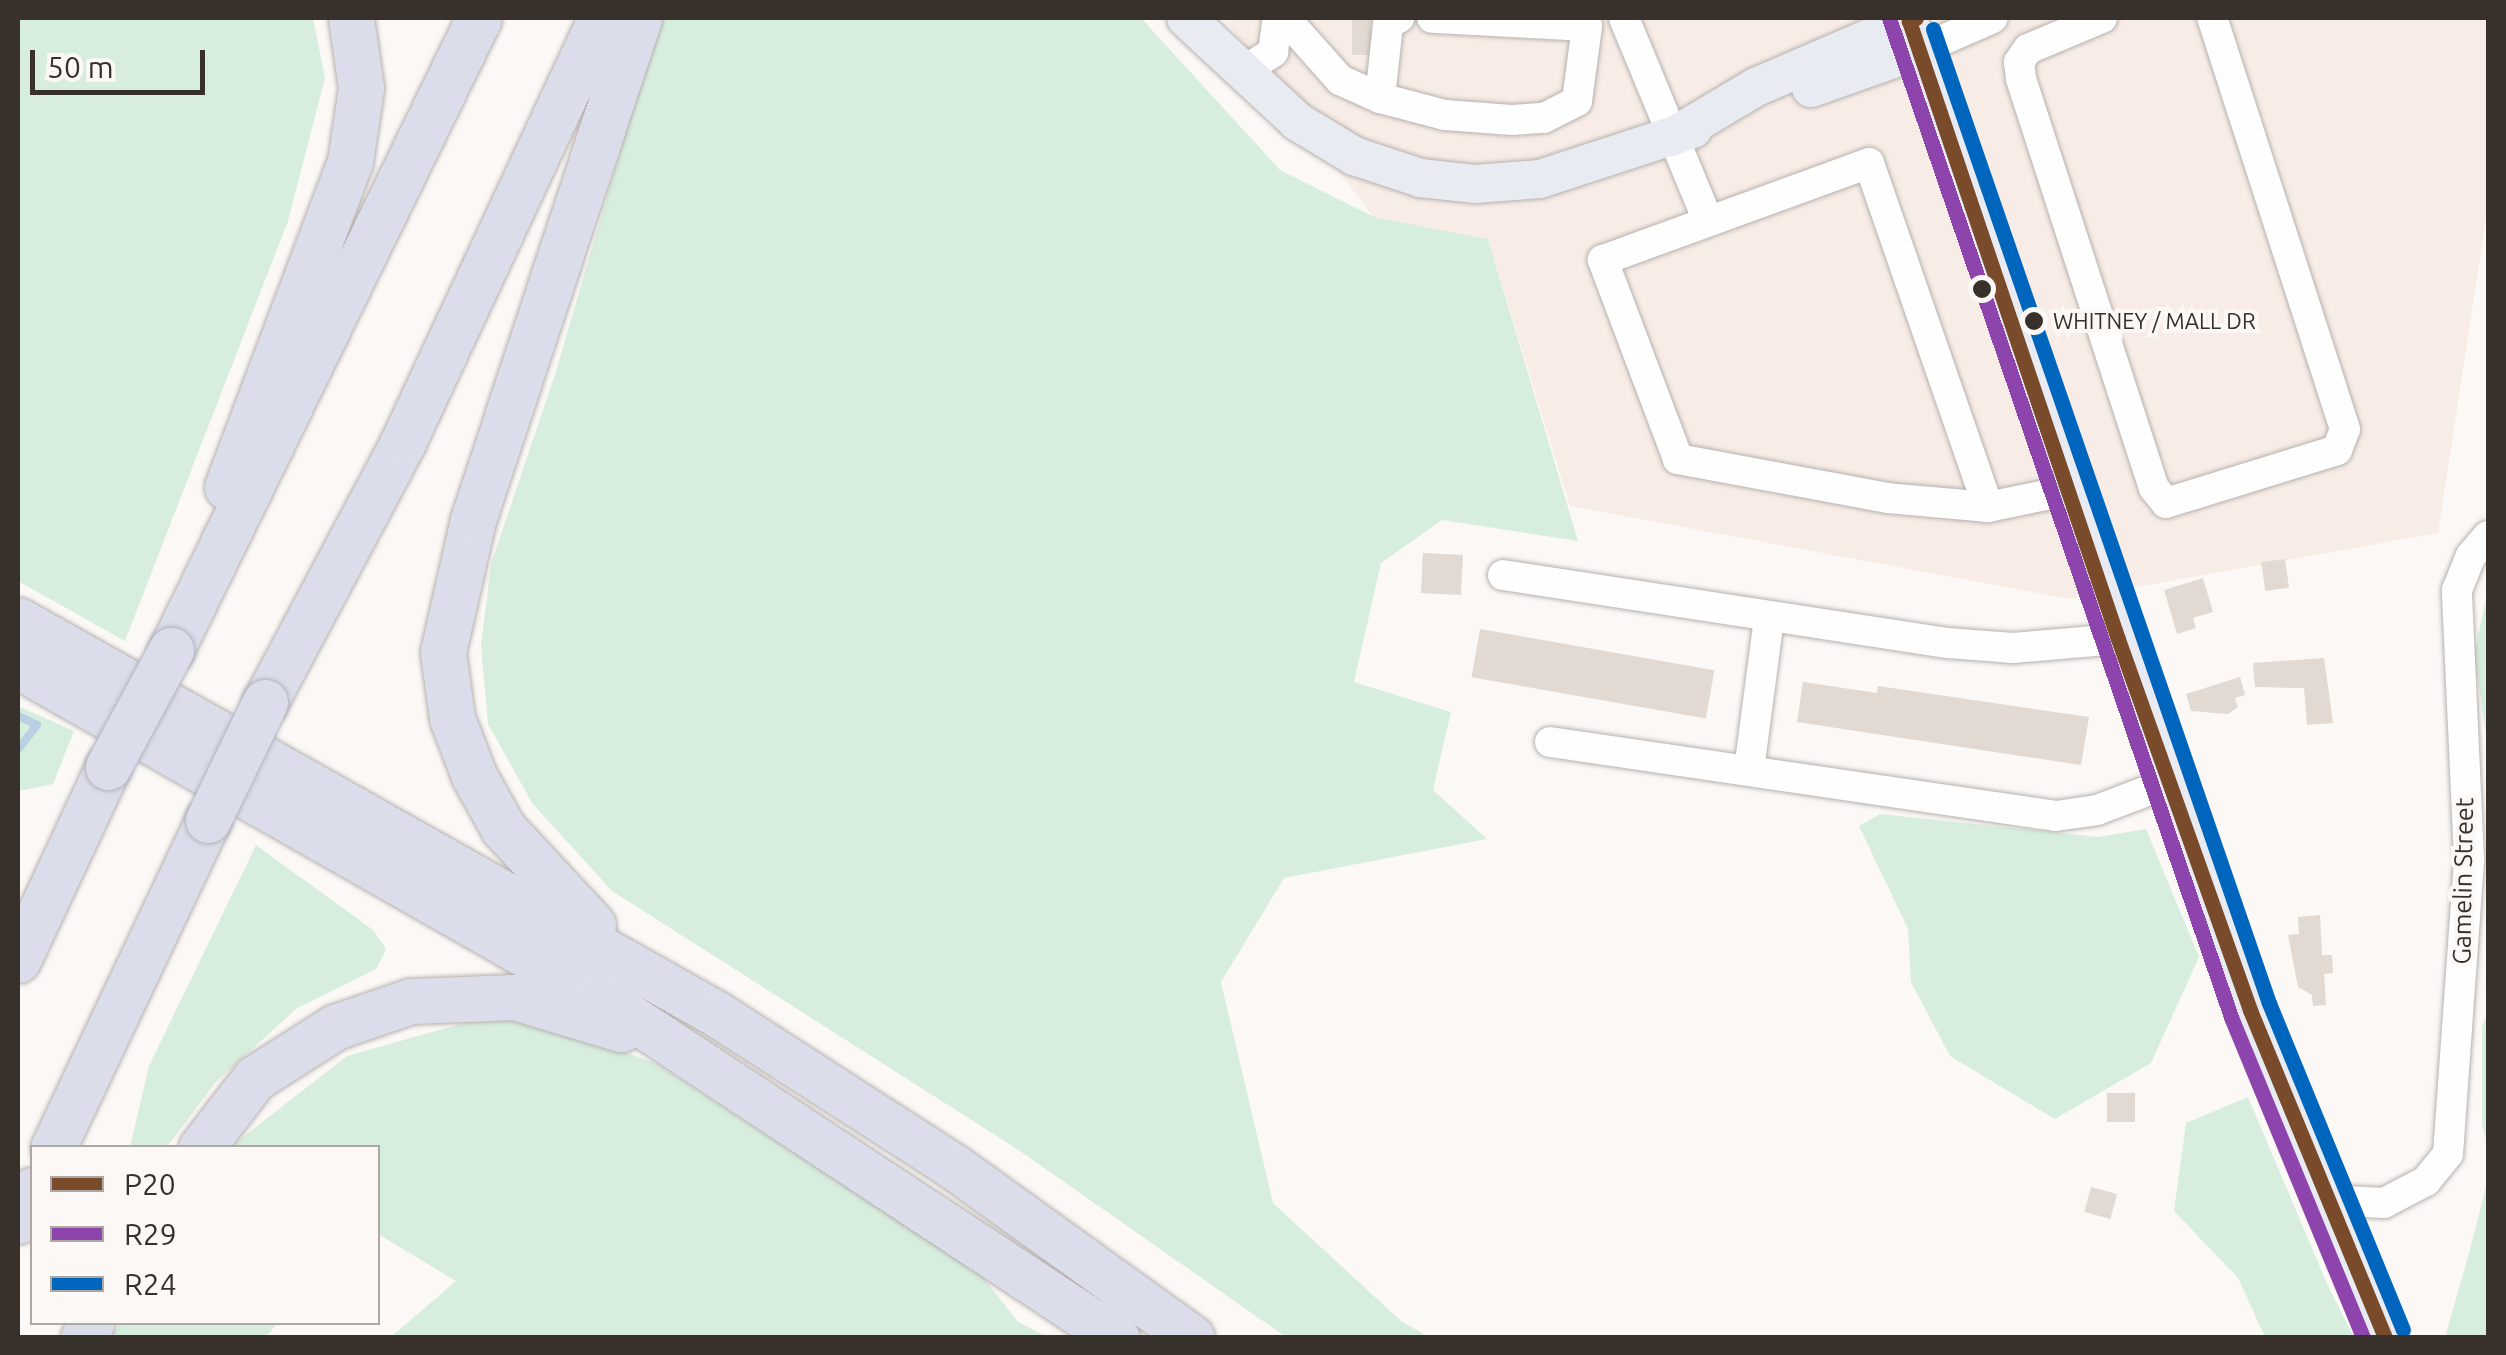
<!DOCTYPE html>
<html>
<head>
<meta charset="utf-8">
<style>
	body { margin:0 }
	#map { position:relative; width:2506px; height:1355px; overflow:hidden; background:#fbf8f6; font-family:Ubuntu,sans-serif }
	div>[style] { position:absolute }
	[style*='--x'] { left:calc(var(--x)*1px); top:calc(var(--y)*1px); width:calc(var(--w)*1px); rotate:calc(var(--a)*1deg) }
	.built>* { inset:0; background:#f8ede6 }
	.green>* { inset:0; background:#d7eedf }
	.stream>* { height:8px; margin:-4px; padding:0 4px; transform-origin:4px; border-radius:4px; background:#b8cfe4 }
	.building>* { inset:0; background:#e1d9d2; transform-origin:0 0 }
	.roads { filter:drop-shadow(0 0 2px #b6b1ae) drop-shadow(0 0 2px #b6b1ae) }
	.minor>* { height:30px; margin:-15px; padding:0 15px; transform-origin:15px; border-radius:15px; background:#fefefe }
	.major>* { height:38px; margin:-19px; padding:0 19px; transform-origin:19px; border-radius:19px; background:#e9ebf3 }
	.highway>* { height:45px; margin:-22.5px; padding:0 22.5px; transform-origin:22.5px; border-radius:22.5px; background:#dbdeea }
	.bridges { filter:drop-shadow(0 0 2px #b1b4be) drop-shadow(0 0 2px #b1b4be) }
	.highway-bridge>* { height:45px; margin:-22.5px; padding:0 22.5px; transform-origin:22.5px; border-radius:22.5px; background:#dbdeea }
	.bus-1>* { height:15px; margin:-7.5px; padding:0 7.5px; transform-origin:7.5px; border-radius:7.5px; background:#7a4b2a }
	.bus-2>* { height:15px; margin:-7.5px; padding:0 7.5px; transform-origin:7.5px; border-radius:7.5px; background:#8e44ad }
	.bus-3>* { height:15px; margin:-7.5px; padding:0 7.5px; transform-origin:7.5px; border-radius:7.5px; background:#0065bd }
	.dots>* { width:28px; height:28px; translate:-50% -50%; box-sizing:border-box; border:5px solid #fcf8f5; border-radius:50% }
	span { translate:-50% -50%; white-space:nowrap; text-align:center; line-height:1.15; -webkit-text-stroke:8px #fcf8f5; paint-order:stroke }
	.bus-label { font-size:22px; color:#38312b }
	.left { translate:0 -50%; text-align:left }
	.street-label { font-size:25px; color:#38312b }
	.frame { position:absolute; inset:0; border:20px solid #38312b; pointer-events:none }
	.legend { position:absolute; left:30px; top:1145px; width:350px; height:180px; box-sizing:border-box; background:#fcf8f5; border:2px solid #aea8a4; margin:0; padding:12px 18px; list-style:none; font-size:30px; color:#38312b }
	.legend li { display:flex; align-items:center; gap:20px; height:50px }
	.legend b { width:50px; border:2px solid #aea8a4 }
	.scale { position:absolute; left:30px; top:50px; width:175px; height:45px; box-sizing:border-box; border:5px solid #38312b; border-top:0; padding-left:12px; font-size:30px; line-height:35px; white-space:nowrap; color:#38312b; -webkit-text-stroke:8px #fcf8f5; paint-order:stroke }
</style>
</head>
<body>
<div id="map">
	<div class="built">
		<i style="clip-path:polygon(1224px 18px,2488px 18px,2488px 206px,2438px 533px,2070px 599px,1570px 506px,1488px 239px,1373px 217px)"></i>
	</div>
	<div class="green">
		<i style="clip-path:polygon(18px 18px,313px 18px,325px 78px,288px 221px,125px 641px,18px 581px)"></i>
		<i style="clip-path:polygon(659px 18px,1141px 18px,1280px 170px,1374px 217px,1488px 239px,1578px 541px,1442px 520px,1381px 563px,1354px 682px,1451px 712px,1433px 790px,1487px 839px,1284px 878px,1221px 982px,1273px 1203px,1401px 1321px,1429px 1337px,1286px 1337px,1017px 1149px,612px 891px,532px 803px,488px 724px,481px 646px,491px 564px,556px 371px)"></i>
		<i style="clip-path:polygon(2488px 590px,2488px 748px,2474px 654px)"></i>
		<i style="clip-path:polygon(18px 706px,74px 731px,53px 784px,18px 791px)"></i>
		<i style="clip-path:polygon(1880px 814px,2098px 837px,2146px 829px,2199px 957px,2151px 1063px,2055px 1119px,1950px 1056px,1911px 982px,1908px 929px,1859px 826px)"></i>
		<i style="clip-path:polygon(256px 845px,373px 930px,386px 949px,376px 969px,297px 1008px,215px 1083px,167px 1147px,130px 1147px,149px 1066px)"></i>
		<i style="clip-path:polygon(2488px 1013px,2488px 1149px,2482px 1124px,2482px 1026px)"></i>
		<i style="clip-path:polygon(536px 1020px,655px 1063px,979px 1272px,1018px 1322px,1048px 1337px,391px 1337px,456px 1281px,378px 1234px,378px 1148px,229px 1148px,347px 1056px,464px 1023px)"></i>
		<i style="clip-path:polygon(2248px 1097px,2328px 1286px,2354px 1337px,2265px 1337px,2238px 1278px,2174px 1211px,2186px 1123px)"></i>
		<i style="clip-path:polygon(2488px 1179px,2488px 1337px,2445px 1337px,2468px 1257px)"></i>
		<i style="clip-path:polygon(120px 1323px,120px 1322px,278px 1323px,266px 1337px,111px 1337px)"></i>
	</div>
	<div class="stream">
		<i style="--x:18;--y:716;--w:21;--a:25"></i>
		<i style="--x:37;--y:725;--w:31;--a:128"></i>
	</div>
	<div class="building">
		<i style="left:1352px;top:18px;width:19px;height:37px"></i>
		<i style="left:1423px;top:553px;width:40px;height:40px;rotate:3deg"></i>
		<i style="left:2285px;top:559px;width:29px;height:24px;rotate:82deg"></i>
		<i style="clip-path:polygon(2203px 578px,2213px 612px,2193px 618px,2196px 628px,2177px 634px,2164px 590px)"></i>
		<i style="left:1480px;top:629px;width:238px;height:49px;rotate:10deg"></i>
		<i style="clip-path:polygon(2324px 658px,2333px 723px,2307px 725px,2304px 688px,2255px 687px,2253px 663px)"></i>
		<i style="clip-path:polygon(2240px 677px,2245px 695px,2235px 698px,2238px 707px,2228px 714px,2191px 711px,2186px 694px)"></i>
		<i style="clip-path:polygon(1803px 682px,1877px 693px,1878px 686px,2089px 717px,2081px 765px,1797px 722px)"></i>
		<i style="clip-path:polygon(2320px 915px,2322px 955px,2332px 955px,2333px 973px,2324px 974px,2326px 1005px,2313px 1006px,2312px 995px,2298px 987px,2288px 935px,2299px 934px,2298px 917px)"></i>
		<i style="left:2107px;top:1093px;width:28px;height:29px"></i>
		<i style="left:2091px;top:1187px;width:27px;height:26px;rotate:15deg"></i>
	</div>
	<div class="roads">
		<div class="minor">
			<i style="--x:1285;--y:18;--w:83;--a:48.4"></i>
			<i style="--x:1340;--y:80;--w:44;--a:24.2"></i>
			<i style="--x:1380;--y:98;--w:67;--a:14.7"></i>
			<i style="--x:1445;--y:115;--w:67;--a:4.3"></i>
			<i style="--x:1512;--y:120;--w:32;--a:-4"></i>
			<i style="--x:1544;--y:118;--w:37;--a:-27"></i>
			<i style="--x:1577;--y:101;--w:76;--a:-82.4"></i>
			<i style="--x:1587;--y:26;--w:155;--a:-177"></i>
			<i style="--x:1624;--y:18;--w:220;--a:67.5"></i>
			<i style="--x:2102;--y:18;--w:80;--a:157.3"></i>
			<i style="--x:2028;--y:49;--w:16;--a:125"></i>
			<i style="--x:2019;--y:62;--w:17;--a:83"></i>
			<i style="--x:2021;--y:79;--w:430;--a:72"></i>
			<i style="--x:2154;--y:488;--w:19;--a:51"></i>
			<i style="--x:2166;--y:503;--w:179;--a:-17.2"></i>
			<i style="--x:2337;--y:450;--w:22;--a:-69"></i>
			<i style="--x:2345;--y:429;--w:432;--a:-107.9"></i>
			<i style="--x:1922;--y:49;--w:77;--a:-23.6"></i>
			<i style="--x:1244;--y:71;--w:35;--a:-33"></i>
			<i style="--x:1273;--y:52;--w:34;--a:-82"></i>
			<i style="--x:1380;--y:98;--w:74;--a:-83.8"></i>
			<i style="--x:1388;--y:24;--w:13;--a:-29"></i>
			<i style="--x:1988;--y:507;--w:100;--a:-174.9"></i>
			<i style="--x:1888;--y:498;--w:214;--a:-169.5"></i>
			<i style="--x:1678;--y:459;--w:213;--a:-110.7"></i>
			<i style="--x:1603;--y:260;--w:283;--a:-20"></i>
			<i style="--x:1869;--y:163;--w:364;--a:70.9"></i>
			<i style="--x:1988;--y:507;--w:84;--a:-11.7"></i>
			<i style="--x:1503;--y:575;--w:450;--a:8.7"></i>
			<i style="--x:1948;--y:643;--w:65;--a:4.4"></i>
			<i style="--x:2013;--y:648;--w:105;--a:-4.9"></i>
			<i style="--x:1550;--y:742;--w:511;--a:8.32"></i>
			<i style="--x:2056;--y:816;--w:41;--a:-8.3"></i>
			<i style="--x:2097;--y:810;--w:79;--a:-20.7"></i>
			<i style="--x:1749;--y:770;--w:152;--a:-82.5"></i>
			<i style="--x:2325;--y:1200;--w:59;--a:2.9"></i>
			<i style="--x:2384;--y:1203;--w:47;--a:-27.6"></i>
			<i style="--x:2426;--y:1181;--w:35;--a:-51"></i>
			<i style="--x:2448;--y:1154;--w:296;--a:-85.9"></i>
			<i style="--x:2469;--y:859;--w:269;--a:-92.6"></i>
			<i style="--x:2457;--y:590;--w:37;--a:-68"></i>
			<i style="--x:2471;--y:556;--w:26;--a:-50"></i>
		</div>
		<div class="major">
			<i style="--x:1186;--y:18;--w:153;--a:42.9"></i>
			<i style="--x:1298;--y:122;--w:66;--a:31.3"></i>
			<i style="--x:1354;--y:156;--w:70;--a:18.4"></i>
			<i style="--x:1420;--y:178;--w:55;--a:6.2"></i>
			<i style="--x:1475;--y:184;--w:65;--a:-4.4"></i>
			<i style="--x:1540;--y:179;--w:161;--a:-18.1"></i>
			<i style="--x:1811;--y:88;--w:118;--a:-19.4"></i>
			<i style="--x:1672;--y:137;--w:98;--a:-30.8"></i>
			<i style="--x:1756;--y:87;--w:167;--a:-23.3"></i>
			<i style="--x:1909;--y:21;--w:1046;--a:70.98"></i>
			<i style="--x:2250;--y:1010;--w:355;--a:67.6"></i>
		</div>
		<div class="highway">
			<i style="--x:227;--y:487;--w:347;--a:-69.3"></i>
			<i style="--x:350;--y:162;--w:75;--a:-81.5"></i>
			<i style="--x:361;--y:88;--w:71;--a:-98.1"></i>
			<i style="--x:18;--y:620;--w:802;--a:29.41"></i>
			<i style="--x:717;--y:1014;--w:281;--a:32.8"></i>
			<i style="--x:953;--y:1166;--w:294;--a:35.7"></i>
			<i style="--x:171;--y:650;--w:703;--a:-64.02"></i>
			<i style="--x:18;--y:666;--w:670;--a:29.63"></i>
			<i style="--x:600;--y:997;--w:619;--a:33.41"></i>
			<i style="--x:265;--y:702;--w:294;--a:-62"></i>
			<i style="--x:403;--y:442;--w:468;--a:-65"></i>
			<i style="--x:593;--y:925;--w:132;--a:-132.9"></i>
			<i style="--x:503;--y:828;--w:60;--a:-119.1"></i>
			<i style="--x:474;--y:776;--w:62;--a:-110.8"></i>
			<i style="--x:452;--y:718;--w:67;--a:-97.8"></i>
			<i style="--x:443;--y:652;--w:135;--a:-77.2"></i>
			<i style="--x:473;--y:520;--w:529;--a:-71.7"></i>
			<i style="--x:18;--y:960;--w:213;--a:-65"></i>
			<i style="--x:53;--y:1148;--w:363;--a:-64.7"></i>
			<i style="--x:201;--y:1148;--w:88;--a:-52.4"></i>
			<i style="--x:255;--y:1078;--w:95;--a:-32.5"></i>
			<i style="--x:335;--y:1027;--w:80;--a:-18.9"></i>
			<i style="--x:411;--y:1001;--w:103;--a:-2.2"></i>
			<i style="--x:514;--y:997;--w:112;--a:16.7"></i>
			<i style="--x:18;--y:1221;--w:34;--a:-66"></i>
			<i style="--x:83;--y:1338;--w:18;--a:-61"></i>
		</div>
	</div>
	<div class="bridges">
		<div class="highway-bridge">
			<i style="--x:108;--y:767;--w:133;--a:-61.7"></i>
			<i style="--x:208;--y:820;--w:131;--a:-64.2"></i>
		</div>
	</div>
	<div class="bus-1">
		<i style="--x:1916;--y:18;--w:8;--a:157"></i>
		<i style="--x:1909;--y:21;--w:652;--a:71.32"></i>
		<i style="--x:2118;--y:639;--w:394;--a:70.4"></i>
		<i style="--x:2250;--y:1010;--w:355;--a:67.6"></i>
	</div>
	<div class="bus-2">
		<i style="--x:1889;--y:18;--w:1056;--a:71.1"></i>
		<i style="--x:2231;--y:1017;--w:347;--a:67.6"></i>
	</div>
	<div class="bus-3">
		<i style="--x:1933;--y:29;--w:1030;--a:70.97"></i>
		<i style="--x:2269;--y:1003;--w:353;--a:67.7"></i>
	</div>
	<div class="dots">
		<i style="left:1982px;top:289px;background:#38312b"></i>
		<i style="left:2034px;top:321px;background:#38312b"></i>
	</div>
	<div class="bus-label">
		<span class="left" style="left:2053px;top:321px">WHITNEY / MALL DR</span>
	</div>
	<div class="street-label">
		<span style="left:2463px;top:881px;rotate:-89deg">Gamelin Street</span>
	</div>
	<div class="frame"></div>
	<ul class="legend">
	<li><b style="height:12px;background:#7a4b2a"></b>P20</li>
	<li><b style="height:12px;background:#8e44ad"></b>R29</li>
	<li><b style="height:12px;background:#0065bd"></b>R24</li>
	</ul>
	<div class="scale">50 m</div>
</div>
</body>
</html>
